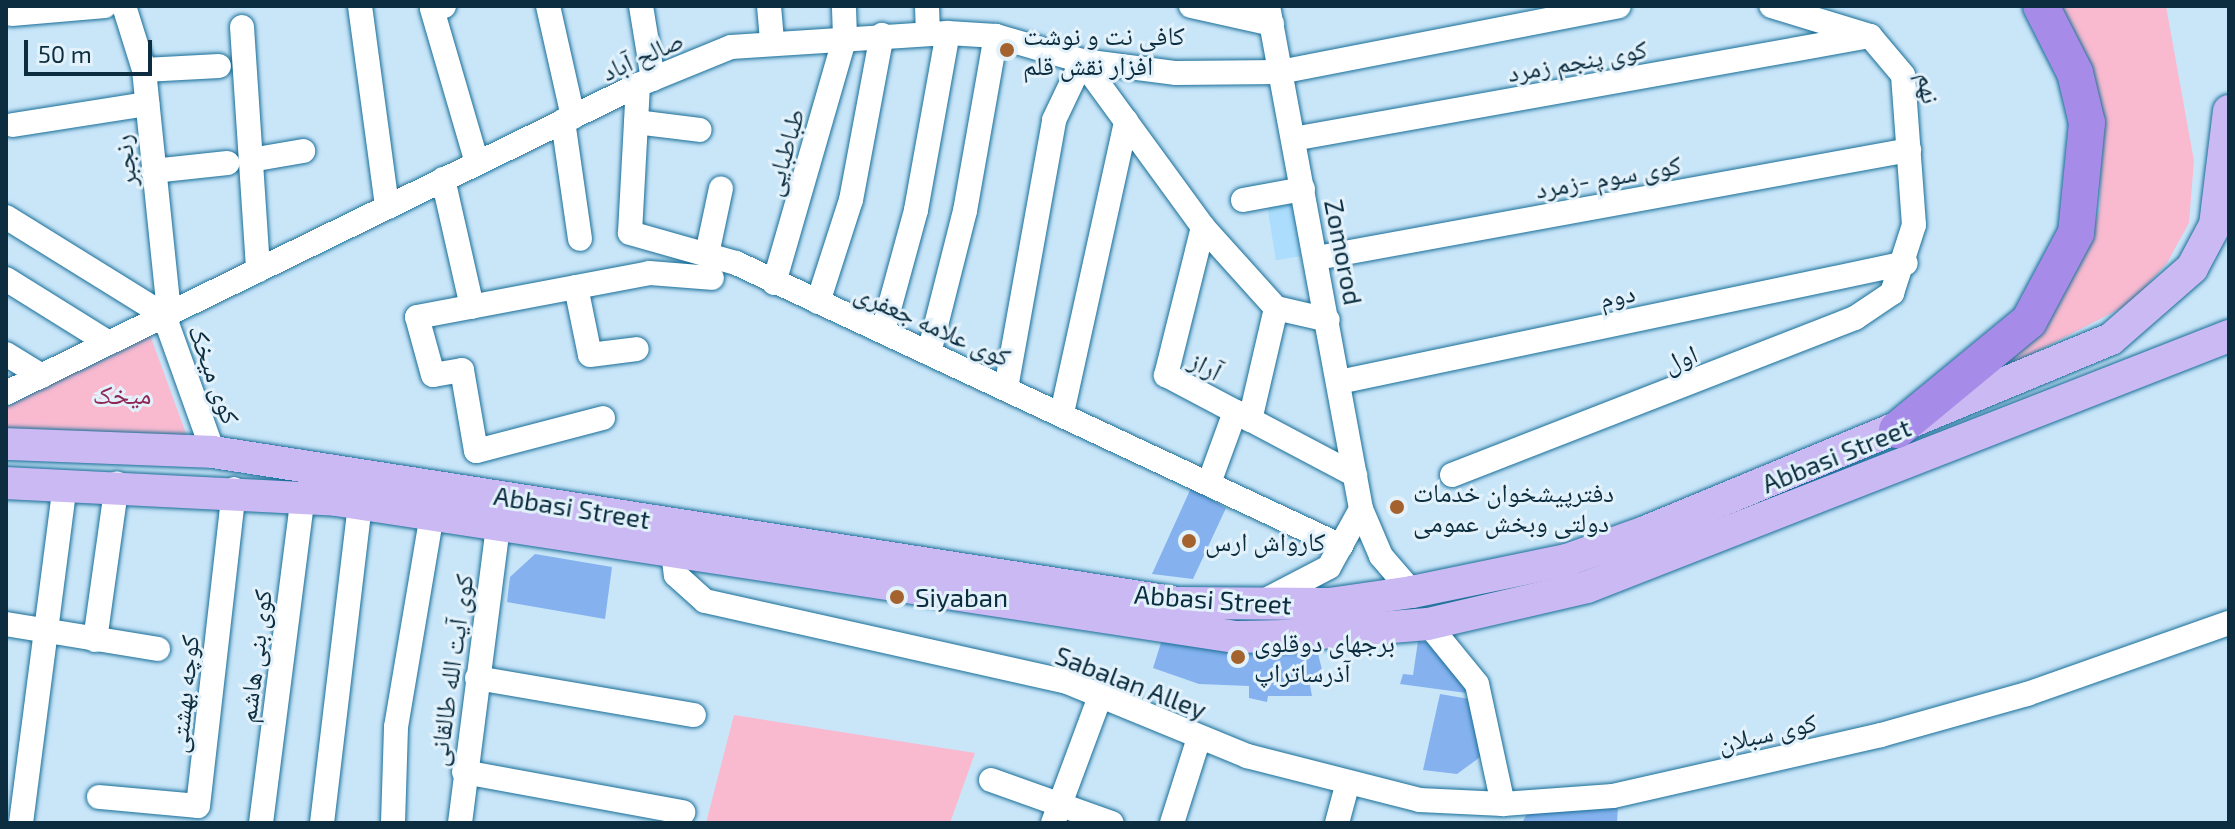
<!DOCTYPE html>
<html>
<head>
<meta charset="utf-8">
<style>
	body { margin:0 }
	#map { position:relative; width:2235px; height:829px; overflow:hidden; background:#c9e6f9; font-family:"Exo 2","Noto Naskh Arabic",sans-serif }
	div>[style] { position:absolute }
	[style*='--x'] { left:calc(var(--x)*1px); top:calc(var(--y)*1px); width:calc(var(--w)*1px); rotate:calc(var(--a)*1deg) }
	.built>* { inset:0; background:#acddfc; transform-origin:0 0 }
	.green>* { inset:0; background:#f9bad0 }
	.building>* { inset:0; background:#85b2ef }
	.roads { filter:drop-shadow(0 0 2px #196e98) drop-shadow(0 0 2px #196e98) }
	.minor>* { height:24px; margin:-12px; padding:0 12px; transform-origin:12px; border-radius:12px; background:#fff }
	.major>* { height:32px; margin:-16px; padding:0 16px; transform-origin:16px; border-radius:16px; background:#cab9f2 }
	.highway>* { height:36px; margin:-18px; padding:0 18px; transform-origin:18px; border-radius:18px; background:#a78be9 }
	.dots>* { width:22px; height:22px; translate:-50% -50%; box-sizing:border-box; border:4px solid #e2f1fa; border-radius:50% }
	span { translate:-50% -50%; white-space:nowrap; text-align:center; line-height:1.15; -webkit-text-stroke:6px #e2f1fa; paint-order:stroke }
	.poi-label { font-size:26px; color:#0b2d3f }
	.left { translate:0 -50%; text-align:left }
	.street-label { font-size:26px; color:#0b2d3f }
	.park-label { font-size:26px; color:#902657 }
	.frame { position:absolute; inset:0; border:8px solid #0b2d3f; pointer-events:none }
	.scale { position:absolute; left:24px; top:40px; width:128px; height:36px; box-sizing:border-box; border:4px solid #0b2d3f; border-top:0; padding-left:10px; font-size:24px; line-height:28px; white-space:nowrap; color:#0b2d3f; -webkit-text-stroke:6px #e2f1fa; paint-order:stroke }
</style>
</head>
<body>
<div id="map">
	<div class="built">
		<i style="left:1291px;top:196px;width:61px;height:25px;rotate:81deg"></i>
	</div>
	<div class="green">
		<i style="clip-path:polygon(2060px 6px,2166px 6px,2194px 161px,2189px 223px,2167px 263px,2131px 303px,1998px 372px,2084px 250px,2100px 209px,2101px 137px)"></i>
		<i style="clip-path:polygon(149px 332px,188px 439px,6px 431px,6px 407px)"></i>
		<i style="clip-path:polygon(734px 715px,975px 753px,950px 823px,706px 823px)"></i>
	</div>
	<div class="building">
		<i style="clip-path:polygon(1191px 488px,1226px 508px,1193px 579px,1152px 574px)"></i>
		<i style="clip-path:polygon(535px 554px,612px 567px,605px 619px,507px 602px,510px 577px)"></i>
		<i style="clip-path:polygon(1165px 630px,1314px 637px,1324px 678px,1309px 680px,1312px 696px,1268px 696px,1267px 702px,1249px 698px,1249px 686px,1199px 684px,1153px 668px)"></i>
		<i style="clip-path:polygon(1418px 641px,1431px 643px,1474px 694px,1400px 684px,1403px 674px,1413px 675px)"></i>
		<i style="clip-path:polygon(1440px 694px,1475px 700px,1483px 755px,1457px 774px,1423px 770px)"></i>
		<i style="clip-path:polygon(1618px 805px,1617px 823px,1522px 823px,1528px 812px)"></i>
	</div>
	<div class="roads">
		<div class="minor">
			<i style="--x:124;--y:6;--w:67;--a:72.6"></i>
			<i style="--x:144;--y:70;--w:244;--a:84.1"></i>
			<i style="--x:360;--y:6;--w:203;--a:82.3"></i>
			<i style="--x:444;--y:6;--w:12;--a:166"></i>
			<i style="--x:432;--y:9;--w:160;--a:73.7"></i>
			<i style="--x:548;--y:6;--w:114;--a:77.3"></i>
			<i style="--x:641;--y:6;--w:74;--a:80.7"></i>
			<i style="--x:769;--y:6;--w:36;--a:85"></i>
			<i style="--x:927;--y:6;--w:27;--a:88"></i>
			<i style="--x:1191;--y:6;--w:83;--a:12.5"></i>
			<i style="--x:1268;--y:6;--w:512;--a:79.52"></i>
			<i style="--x:1361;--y:509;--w:51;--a:66.9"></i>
			<i style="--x:1381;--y:556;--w:48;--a:49.3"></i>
			<i style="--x:12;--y:14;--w:93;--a:-4.9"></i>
			<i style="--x:242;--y:27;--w:244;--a:86.2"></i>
			<i style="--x:144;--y:70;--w:75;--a:-3.1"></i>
			<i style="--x:638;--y:85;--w:148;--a:93.1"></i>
			<i style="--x:630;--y:233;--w:110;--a:15.8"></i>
			<i style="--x:736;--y:263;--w:668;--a:25.07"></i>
			<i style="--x:563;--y:121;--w:119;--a:81.8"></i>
			<i style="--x:636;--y:122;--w:64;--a:7.1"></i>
			<i style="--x:13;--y:125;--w:136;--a:-8.9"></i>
			<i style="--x:1293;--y:139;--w:586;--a:-10.12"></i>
			<i style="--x:251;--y:160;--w:53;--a:-9.8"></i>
			<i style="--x:153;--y:171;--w:75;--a:-6.1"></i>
			<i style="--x:443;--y:179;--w:131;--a:77.2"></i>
			<i style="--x:1243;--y:200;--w:61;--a:-10.4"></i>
			<i style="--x:6;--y:217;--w:186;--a:31.8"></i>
			<i style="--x:1203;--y:227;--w:153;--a:104"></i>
			<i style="--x:1166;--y:375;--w:214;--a:27.9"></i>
			<i style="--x:707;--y:254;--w:67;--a:-78"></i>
			<i style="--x:1317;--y:258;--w:602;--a:-10.34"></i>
			<i style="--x:6;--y:279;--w:121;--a:31.9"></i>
			<i style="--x:774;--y:283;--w:256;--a:-73.9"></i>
			<i style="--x:845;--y:37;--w:31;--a:-92"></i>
			<i style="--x:576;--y:287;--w:69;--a:78.4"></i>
			<i style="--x:590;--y:355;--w:47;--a:-7.3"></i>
			<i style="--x:818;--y:302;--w:107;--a:-72.1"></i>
			<i style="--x:851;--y:200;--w:168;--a:-79.4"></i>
			<i style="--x:164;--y:315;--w:145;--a:70.3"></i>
			<i style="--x:883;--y:331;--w:125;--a:-74.7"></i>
			<i style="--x:916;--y:210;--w:180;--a:-79.8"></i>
			<i style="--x:929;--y:353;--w:146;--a:-75.8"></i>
			<i style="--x:965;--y:211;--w:178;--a:-80"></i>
			<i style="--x:6;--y:354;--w:42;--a:31.4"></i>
			<i style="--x:1339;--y:382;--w:579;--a:-11.85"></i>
			<i style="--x:1006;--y:388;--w:272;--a:-79.8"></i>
			<i style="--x:1054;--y:120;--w:65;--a:-64.6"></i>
			<i style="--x:1082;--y:61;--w:205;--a:53.9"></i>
			<i style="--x:1203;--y:227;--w:109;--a:48"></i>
			<i style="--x:1276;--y:308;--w:53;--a:13"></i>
			<i style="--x:6;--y:393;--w:703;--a:-25.98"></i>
			<i style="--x:638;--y:85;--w:100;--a:-22.2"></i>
			<i style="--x:731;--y:47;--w:217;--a:-3.7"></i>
			<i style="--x:948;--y:33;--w:48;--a:3.6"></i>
			<i style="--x:996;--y:36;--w:90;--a:16.2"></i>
			<i style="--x:1082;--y:61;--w:95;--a:7.3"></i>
			<i style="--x:1176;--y:73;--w:104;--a:-0.6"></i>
			<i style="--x:1280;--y:72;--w:345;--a:-11"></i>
			<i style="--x:1062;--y:413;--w:299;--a:-77.6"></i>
			<i style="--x:603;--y:418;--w:131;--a:165.4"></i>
			<i style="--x:476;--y:451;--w:82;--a:-99.8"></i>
			<i style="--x:462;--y:370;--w:29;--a:170"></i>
			<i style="--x:433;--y:375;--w:60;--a:-105.4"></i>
			<i style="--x:417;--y:317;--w:236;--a:-10.7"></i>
			<i style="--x:649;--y:273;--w:63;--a:4.5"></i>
			<i style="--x:1250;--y:420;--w:115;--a:-76.9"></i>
			<i style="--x:1452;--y:475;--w:433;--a:-21.3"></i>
			<i style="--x:1855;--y:318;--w:45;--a:-34"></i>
			<i style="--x:1892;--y:293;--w:71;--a:-72.1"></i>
			<i style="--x:1914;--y:225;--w:150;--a:-94.2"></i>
			<i style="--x:1903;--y:75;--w:51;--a:-130.2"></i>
			<i style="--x:1870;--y:36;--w:103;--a:-163.1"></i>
			<i style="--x:1209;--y:483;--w:76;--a:-69.9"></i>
			<i style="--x:673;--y:552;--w:23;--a:83"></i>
			<i style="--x:676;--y:575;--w:39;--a:42"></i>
			<i style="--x:705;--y:601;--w:371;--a:12.6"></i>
			<i style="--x:1067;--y:682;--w:195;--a:22.3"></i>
			<i style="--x:1247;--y:756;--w:178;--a:14.3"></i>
			<i style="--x:1419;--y:800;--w:84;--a:2.7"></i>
			<i style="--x:1503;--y:804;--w:110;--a:-4.2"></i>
			<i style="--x:1613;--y:796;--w:275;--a:-12.8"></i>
			<i style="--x:1881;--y:735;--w:152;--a:-15.7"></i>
			<i style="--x:2027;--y:694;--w:214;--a:-19.4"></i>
			<i style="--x:1266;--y:600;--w:71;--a:-27.6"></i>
			<i style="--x:1329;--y:567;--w:66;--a:-61.1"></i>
			<i style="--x:6;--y:624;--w:154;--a:9.3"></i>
			<i style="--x:1428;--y:624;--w:77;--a:50.8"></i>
			<i style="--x:1477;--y:684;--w:123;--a:77.8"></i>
			<i style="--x:95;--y:640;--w:158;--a:-82"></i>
			<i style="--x:477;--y:678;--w:220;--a:9.7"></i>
			<i style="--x:464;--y:772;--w:223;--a:10.4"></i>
			<i style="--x:991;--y:780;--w:128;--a:19.6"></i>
			<i style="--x:99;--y:797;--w:99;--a:5.2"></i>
			<i style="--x:198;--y:806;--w:319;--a:-83.5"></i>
			<i style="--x:21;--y:823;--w:343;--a:-82.6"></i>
			<i style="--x:261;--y:823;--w:330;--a:-82.7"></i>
			<i style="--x:322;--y:823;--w:321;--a:-83.2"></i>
			<i style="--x:393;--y:823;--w:96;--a:-88.2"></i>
			<i style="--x:396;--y:727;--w:215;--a:-80.4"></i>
			<i style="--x:460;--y:823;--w:300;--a:-82.7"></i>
			<i style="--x:1053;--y:823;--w:132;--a:-69.6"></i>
			<i style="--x:1172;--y:823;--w:89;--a:-72.4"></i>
			<i style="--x:1337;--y:823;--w:42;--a:-75"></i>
		</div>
		<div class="major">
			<i style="--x:6;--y:444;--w:207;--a:2.2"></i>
			<i style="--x:213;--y:452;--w:977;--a:8.89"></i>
			<i style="--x:1178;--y:603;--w:151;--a:0.4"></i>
			<i style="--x:1329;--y:604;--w:84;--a:-8.2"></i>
			<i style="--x:1412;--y:592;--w:158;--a:-11.7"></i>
			<i style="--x:1567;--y:560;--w:83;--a:-19.7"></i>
			<i style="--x:1645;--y:532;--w:504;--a:-22.5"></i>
			<i style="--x:2111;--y:339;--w:108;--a:-41.2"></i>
			<i style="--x:2192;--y:268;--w:49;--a:-61.9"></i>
			<i style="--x:2215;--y:225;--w:115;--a:-83"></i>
			<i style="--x:6;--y:483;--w:330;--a:2.9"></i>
			<i style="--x:336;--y:500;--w:909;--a:8.66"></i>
			<i style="--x:1235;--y:637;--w:49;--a:-1.2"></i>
			<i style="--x:1284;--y:636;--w:144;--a:-4.8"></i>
			<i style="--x:1428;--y:624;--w:163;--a:-13.1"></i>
			<i style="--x:1587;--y:587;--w:689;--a:-21.35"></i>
		</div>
		<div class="highway">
			<i style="--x:1897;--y:430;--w:171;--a:-39.5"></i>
			<i style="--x:2029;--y:321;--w:100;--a:-61.9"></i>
			<i style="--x:2076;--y:233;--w:111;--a:-84.3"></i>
			<i style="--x:2087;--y:123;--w:51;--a:-103.5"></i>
			<i style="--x:2075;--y:73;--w:75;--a:-116.9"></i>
		</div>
	</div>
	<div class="dots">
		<i style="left:1007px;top:50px;background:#a4622e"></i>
		<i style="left:1397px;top:507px;background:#a4622e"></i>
		<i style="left:1189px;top:541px;background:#a4622e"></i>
		<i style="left:897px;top:597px;background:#a4622e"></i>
		<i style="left:1238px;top:657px;background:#a4622e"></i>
	</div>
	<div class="poi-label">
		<span class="left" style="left:1023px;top:50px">کافی نت و نوشت<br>افزار نقش قلم</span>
		<span class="left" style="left:1413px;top:507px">دفترپیشخوان خدمات<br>دولتی وبخش عمومی</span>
		<span class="left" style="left:1205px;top:541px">کارواش ارس</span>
		<span class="left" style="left:915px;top:597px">Siyaban</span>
		<span class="left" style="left:1254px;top:657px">برجهای دوقلوی<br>آذرساتراپ</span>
	</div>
	<div class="street-label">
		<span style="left:642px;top:55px;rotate:-24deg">صالح آباد</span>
		<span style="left:1577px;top:60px;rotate:-10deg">کوی پنجم زمرد</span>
		<span style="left:1930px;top:88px;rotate:81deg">نهم</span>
		<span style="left:783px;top:152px;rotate:-74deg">طباطبایی</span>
		<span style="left:124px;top:161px;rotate:-96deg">رنجبر</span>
		<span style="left:1608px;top:176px;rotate:-10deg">کوی سوم -زمرد</span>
		<span style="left:1344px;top:252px;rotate:79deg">Zomorod</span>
		<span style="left:1617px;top:295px;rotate:-12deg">دوم</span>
		<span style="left:933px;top:324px;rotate:24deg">کوی علامه جعفری</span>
		<span style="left:1680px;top:358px;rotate:-22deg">اول</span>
		<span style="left:1206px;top:365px;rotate:28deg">آراز</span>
		<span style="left:215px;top:374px;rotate:70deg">کوی میخک</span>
		<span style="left:1836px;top:455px;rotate:-22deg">Abbasi Street</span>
		<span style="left:572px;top:507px;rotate:9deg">Abbasi Street</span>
		<span style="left:1213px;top:599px;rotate:4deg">Abbasi Street</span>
		<span style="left:254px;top:656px;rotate:-83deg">کوی بنی هاشم</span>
		<span style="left:450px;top:670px;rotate:-82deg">کوی آیت الله طالقانی</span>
		<span style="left:1131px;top:682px;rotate:21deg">Sabalan Alley</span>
		<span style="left:183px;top:694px;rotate:-84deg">کوچه بهشتی</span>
		<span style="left:1767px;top:732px;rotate:-13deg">کوی سبلان</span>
	</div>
	<div class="park-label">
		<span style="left:122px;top:394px">میخک</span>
	</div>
	<div class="frame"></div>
	<div class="scale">50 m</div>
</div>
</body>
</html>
